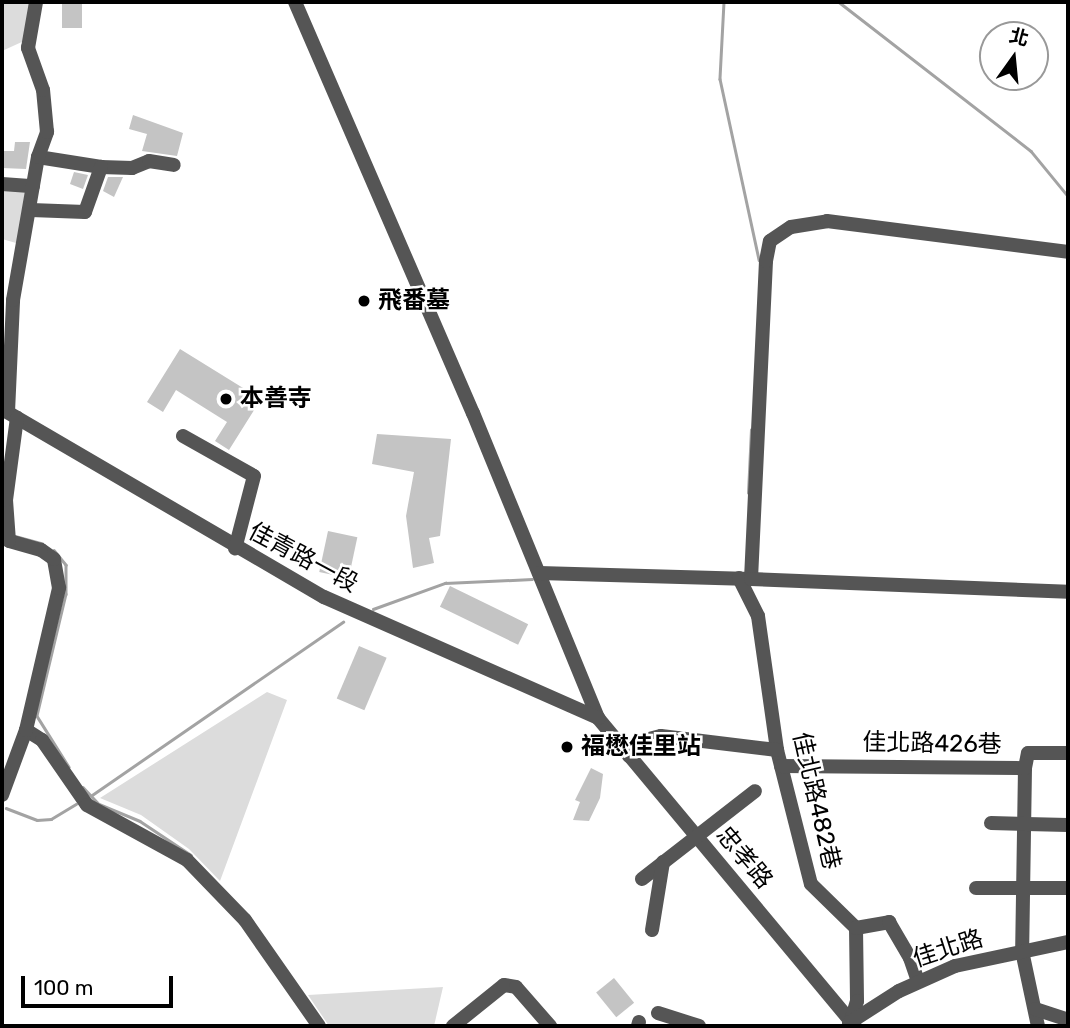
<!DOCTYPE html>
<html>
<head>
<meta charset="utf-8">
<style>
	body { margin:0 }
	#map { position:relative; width:1070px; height:1028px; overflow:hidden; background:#fff; font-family:Rubik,"Noto Sans TC",sans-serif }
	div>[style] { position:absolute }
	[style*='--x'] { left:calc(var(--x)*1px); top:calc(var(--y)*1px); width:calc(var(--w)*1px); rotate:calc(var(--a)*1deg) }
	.green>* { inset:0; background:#dcdcdc }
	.stream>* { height:2.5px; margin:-1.25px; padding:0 1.25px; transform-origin:1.25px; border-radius:1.25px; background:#a3a3a3 }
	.building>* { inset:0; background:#c4c4c4; transform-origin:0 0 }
	.minor>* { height:14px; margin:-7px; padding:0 7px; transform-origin:7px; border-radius:7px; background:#555 }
	.dots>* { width:19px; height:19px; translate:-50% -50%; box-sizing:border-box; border:4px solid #fff; border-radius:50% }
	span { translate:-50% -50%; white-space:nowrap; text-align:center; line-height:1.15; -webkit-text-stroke:5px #fff; paint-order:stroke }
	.poi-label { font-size:24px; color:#000; font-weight:700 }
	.left { translate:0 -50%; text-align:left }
	.street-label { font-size:24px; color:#000 }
	.frame { position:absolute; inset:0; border:4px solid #000; pointer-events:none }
	.north { position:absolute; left:979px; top:21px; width:70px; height:70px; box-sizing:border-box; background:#fff; border:2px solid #999; border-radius:50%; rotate:15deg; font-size:19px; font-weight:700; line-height:28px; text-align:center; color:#000 }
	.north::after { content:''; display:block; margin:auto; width:24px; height:32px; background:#000; clip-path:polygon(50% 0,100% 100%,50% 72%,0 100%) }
	.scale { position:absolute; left:21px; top:976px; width:152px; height:32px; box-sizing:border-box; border:4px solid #000; border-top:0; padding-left:9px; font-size:21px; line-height:24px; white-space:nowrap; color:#000; -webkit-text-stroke:5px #fff; paint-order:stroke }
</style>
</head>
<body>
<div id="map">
	<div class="green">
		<i style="clip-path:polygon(2px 2px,31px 2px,24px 41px,2px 51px)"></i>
		<i style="clip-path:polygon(2px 185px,31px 188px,23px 245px,2px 239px)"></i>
		<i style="clip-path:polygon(267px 692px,287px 700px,220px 881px,189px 849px,141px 815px,100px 798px)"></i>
		<i style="clip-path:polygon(443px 987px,434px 1026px,329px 1026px,308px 995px)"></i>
	</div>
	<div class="stream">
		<i style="--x:724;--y:2;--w:77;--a:93"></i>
		<i style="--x:720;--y:79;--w:185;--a:77.8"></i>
		<i style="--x:839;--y:2;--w:243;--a:37.8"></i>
		<i style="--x:1031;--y:151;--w:58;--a:50.6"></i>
		<i style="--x:748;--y:493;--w:63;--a:-87.3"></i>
		<i style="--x:15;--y:536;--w:28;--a:15"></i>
		<i style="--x:54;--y:550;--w:19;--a:51"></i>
		<i style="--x:66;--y:565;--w:29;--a:90"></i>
		<i style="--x:66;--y:594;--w:125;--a:103.4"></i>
		<i style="--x:37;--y:716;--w:60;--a:57.9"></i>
		<i style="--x:373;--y:609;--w:77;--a:-19.9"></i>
		<i style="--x:445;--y:583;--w:87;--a:-2.6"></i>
		<i style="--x:83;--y:787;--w:23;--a:47"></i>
		<i style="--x:99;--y:804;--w:44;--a:22.5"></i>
		<i style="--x:140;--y:821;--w:61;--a:33.7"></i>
		<i style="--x:92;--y:795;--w:305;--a:-34.6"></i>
		<i style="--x:6;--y:808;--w:33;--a:21"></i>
		<i style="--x:37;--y:820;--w:14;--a:-4"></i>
		<i style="--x:51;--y:819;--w:29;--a:-31"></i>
	</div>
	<div class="building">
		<i style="left:62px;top:2px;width:20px;height:26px"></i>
		<i style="clip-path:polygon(133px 115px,183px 133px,177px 156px,142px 151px,147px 134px,129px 129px)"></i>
		<i style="clip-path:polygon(15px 142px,30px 142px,26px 169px,2px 168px,2px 151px,14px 151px)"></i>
		<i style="clip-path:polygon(74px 172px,88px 175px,83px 189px,70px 184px)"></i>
		<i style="clip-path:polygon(108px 177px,123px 177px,114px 197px,103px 191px)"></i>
		<i style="clip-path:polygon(180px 349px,261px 399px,229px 450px,215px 441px,227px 422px,176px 390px,163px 412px,147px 402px)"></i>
		<i style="clip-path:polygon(377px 434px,451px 439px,440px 536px,429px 538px,434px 563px,413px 568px,406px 516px,414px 472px,372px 464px)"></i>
		<i style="left:328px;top:531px;width:30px;height:42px;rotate:12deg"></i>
		<i style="left:450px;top:586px;width:87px;height:23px;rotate:26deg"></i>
		<i style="left:359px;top:646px;width:30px;height:57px;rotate:23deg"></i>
		<i style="clip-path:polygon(591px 768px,603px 774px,600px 798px,589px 821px,573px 820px,580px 802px,575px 800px)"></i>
		<i style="left:614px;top:978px;width:32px;height:23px;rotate:51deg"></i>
	</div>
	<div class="minor">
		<i style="--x:295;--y:2;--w:448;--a:66.6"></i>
		<i style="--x:473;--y:413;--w:330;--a:67.7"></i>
		<i style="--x:598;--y:718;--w:401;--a:50.2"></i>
		<i style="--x:38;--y:157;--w:64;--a:9"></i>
		<i style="--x:101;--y:167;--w:31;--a:2"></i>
		<i style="--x:132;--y:168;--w:18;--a:-22"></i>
		<i style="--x:149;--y:161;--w:25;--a:9"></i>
		<i style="--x:2;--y:184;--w:31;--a:4"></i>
		<i style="--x:31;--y:210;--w:54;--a:2.1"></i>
		<i style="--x:85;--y:212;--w:48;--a:-70.4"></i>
		<i style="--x:2;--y:409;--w:373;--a:30.3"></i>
		<i style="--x:324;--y:597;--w:300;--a:23.8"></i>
		<i style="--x:8;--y:412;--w:112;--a:-87.4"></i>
		<i style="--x:13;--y:300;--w:145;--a:-80.1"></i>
		<i style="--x:38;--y:157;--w:27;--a:-70"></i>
		<i style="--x:47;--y:132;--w:42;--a:-95.4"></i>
		<i style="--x:43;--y:90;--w:45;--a:-109.7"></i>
		<i style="--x:28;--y:48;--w:47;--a:-80.1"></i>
		<i style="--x:183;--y:436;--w:81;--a:29.4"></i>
		<i style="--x:254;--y:476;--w:75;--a:104.6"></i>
		<i style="--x:539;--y:573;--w:212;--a:1.6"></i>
		<i style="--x:751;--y:579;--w:318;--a:-87.3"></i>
		<i style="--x:766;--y:261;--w:20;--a:-79"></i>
		<i style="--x:770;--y:241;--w:25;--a:-34"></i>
		<i style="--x:791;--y:227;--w:36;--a:-9"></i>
		<i style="--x:827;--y:221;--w:243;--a:7.3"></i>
		<i style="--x:739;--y:578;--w:42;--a:63.4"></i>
		<i style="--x:758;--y:616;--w:135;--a:81.9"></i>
		<i style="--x:777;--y:750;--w:138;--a:75.8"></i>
		<i style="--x:811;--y:884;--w:63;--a:44.4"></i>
		<i style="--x:856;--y:928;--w:73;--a:89.2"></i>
		<i style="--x:857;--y:1001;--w:21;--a:107"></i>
		<i style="--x:751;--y:579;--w:317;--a:2.3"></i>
		<i style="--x:26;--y:730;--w:19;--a:32"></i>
		<i style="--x:42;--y:740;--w:79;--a:55.3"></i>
		<i style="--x:87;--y:805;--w:114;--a:28.8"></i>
		<i style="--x:187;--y:860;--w:83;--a:46"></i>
		<i style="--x:245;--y:920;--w:129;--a:55.1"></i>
		<i style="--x:629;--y:756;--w:23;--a:-45"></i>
		<i style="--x:645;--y:740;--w:16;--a:-14"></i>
		<i style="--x:661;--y:736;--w:117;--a:6.9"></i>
		<i style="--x:781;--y:766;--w:244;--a:0.5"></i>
		<i style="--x:1025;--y:768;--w:183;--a:90.9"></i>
		<i style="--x:1022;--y:951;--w:77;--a:78"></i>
		<i style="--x:1025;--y:768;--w:15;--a:-79"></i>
		<i style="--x:1028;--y:753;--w:40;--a:0"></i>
		<i style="--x:2;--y:795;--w:69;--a:-69.7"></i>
		<i style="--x:26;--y:730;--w:146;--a:-76.9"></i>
		<i style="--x:59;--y:588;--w:29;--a:-100"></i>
		<i style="--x:54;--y:559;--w:16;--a:-145"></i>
		<i style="--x:41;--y:550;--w:33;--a:-164"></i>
		<i style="--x:9;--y:541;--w:41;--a:-94.2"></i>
		<i style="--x:6;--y:500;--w:83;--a:-82.4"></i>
		<i style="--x:991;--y:823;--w:77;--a:1.5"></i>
		<i style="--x:642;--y:879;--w:143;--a:-37.9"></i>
		<i style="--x:976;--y:888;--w:92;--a:0"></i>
		<i style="--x:856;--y:928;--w:34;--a:-10"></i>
		<i style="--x:889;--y:922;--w:42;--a:59.7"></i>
		<i style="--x:910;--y:958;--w:24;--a:71"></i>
		<i style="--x:652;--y:930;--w:69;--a:-80.8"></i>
		<i style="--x:1035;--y:1009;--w:35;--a:18"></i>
		<i style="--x:658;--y:1013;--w:43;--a:17.6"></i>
		<i style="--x:849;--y:1023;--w:59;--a:-32.6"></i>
		<i style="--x:899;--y:991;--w:61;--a:-24.1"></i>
		<i style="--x:955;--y:966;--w:116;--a:-12"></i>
		<i style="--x:453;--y:1026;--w:65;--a:-38.8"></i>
		<i style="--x:504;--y:985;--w:12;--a:9"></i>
		<i style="--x:516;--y:987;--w:52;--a:48.9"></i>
		<i style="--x:638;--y:1026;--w:4;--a:-76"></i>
	</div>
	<div class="dots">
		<i style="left:364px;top:301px;background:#000"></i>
		<i style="left:226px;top:399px;background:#000"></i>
		<i style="left:567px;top:747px;background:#000"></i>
	</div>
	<div class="poi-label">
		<span class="left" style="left:378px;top:301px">飛番墓</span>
		<span class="left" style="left:240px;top:399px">本善寺</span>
		<span class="left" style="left:581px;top:747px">福懋佳里站</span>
	</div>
	<div class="street-label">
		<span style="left:303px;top:558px;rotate:28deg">佳青路一段</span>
		<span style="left:932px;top:744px;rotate:1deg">佳北路426巷</span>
		<span style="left:816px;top:801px;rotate:77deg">佳北路482巷</span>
		<span style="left:744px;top:858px;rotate:50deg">忠孝路</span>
		<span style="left:948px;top:949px;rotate:-18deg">佳北路</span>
	</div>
	<div class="frame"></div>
	<div class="north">北</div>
	<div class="scale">100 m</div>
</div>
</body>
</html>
